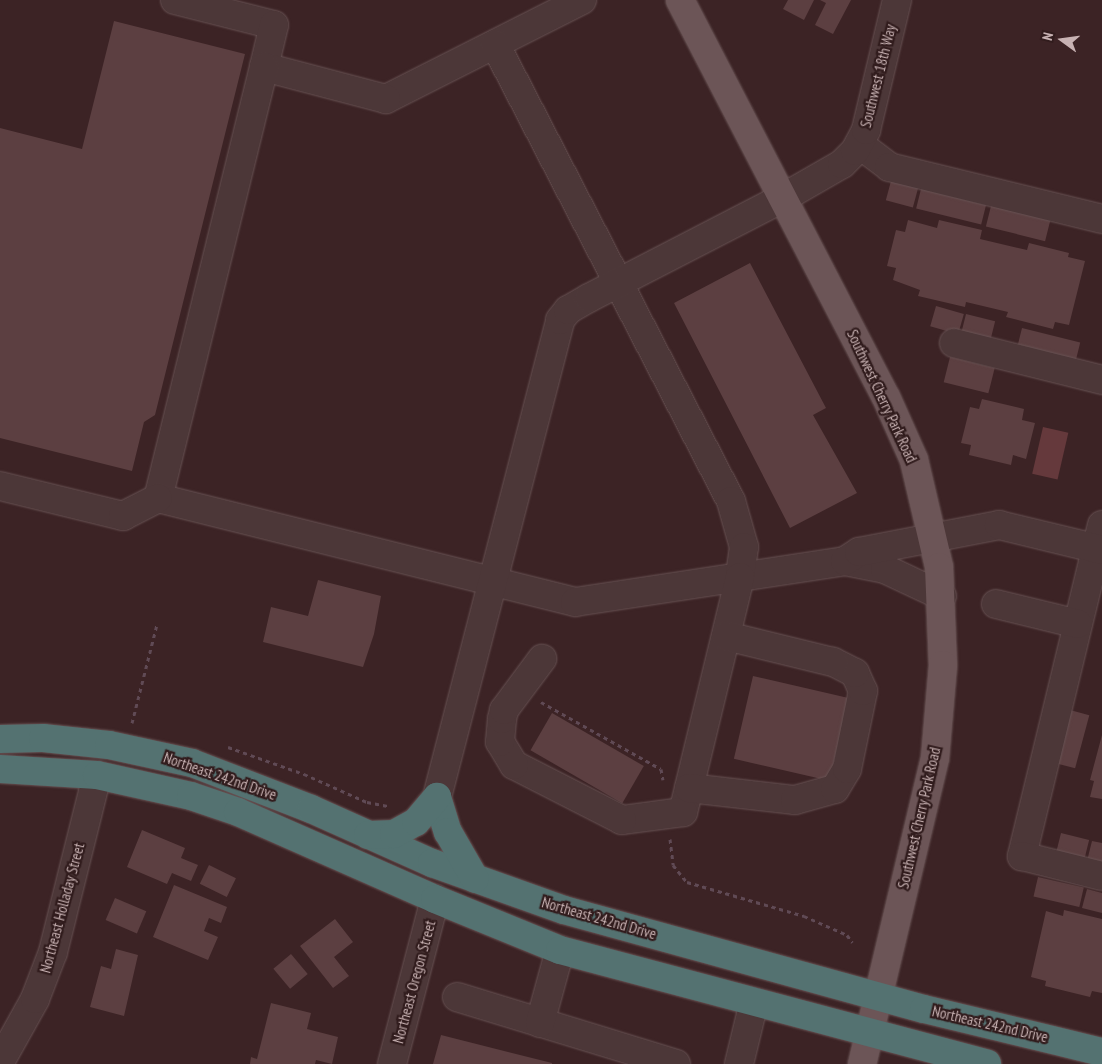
<!DOCTYPE html>
<html>
<head>
<meta charset="utf-8">
<style>
	body { margin:0 }
	#map { position:relative; width:1102px; height:1064px; overflow:hidden; background:#3c2325; font-family:"PT Sans Narrow",sans-serif }
	div>[style] { position:absolute }
	[style*='--x'] { left:calc(var(--x)*1px); top:calc(var(--y)*1px); width:calc(var(--w)*1px); rotate:calc(var(--a)*1deg) }
	.water>* { inset:0; background:#65393c; transform-origin:0 0 }
	.building>* { inset:0; background:#5c3f41; transform-origin:0 0 }
	.path>* { height:3px; margin-top:-1.5px; transform-origin:0; background:repeating-linear-gradient(90deg,#604a55 0 4px,transparent 0 8px) }
	.roads { filter:drop-shadow(0 0 1px #675253) drop-shadow(0 0 1px #675253) }
	.minor>* { height:28px; margin:-14px; padding:0 14px; transform-origin:14px; border-radius:14px; background:#4c3738 }
	.major>* { height:28px; margin:-14px; padding:0 14px; transform-origin:14px; border-radius:14px; background:#6c5557 }
	.highway>* { height:28px; margin:-14px; padding:0 14px; transform-origin:14px; border-radius:14px; background:#547271 }
	span { translate:-50% -50%; white-space:nowrap; text-align:center; line-height:1.15; -webkit-text-stroke:4.5px #311c1d; paint-order:stroke }
	.street-label { font-size:15px; color:#c8b2b3 }
	.north { position:absolute; left:1037px; top:15px; width:50px; height:50px; -webkit-text-stroke:4px #311c1d; paint-order:stroke; rotate:284deg; font-size:14px; font-weight:700; line-height:20px; text-align:center; color:#c8b2b3 }
	.north::after { content:''; display:block; margin:auto; width:18px; height:22px; background:#c8b2b3; clip-path:polygon(50% 0,100% 100%,50% 72%,0 100%) }
</style>
</head>
<body>
<div id="map">
	<div class="water">
		<i style="left:1043px;top:427px;width:26px;height:48px;rotate:13deg"></i>
	</div>
	<div class="building">
		<i style="clip-path:polygon(788px 0,814px 0,804px 20px,783px 9px)"></i>
		<i style="clip-path:polygon(820px 0,851px 0,833px 34px,815px 25px,826px 3px)"></i>
		<i style="clip-path:polygon(114px 21px,245px 54px,155px 415px,144px 422px,132px 471px,0 438px,0 128px,82px 149px)"></i>
		<i style="left:891px;top:181px;width:28px;height:20px;rotate:15deg"></i>
		<i style="left:921px;top:189px;width:67px;height:20px;rotate:14deg"></i>
		<i style="left:991px;top:206px;width:61px;height:21px;rotate:14deg"></i>
		<i style="clip-path:polygon(908px 220px,937px 228px,939px 220px,982px 230px,980px 239px,1027px 250px,1029px 243px,1069px 253px,1068px 257px,1085px 261px,1069px 325px,1055px 322px,1053px 329px,1006px 317px,1008px 312px,966px 302px,965px 307px,918px 296px,920px 290px,893px 280px,896px 268px,887px 266px,896px 230px,905px 232px)"></i>
		<i style="clip-path:polygon(750px 263px,826px 408px,813px 415px,857px 493px,790px 528px,674px 303px)"></i>
		<i style="left:936px;top:306px;width:29px;height:21px;rotate:16deg"></i>
		<i style="left:966px;top:314px;width:30px;height:20px;rotate:14deg"></i>
		<i style="left:1022px;top:328px;width:60px;height:21px;rotate:14deg"></i>
		<i style="left:950px;top:357px;width:46px;height:26px;rotate:14deg"></i>
		<i style="clip-path:polygon(982px 399px,1024px 409px,1022px 420px,1035px 423px,1026px 459px,1013px 455px,1011px 465px,969px 455px,971px 445px,961px 443px,970px 407px,979px 409px)"></i>
		<i style="clip-path:polygon(318px 580px,381px 596px,374px 634px,363px 667px,263px 642px,271px 607px,308px 616px)"></i>
		<i style="left:753px;top:676px;width:98px;height:85px;rotate:13deg"></i>
		<i style="left:1070px;top:710px;width:20px;height:55px;rotate:15deg"></i>
		<i style="left:552px;top:713px;width:106px;height:43px;rotate:30deg"></i>
		<i style="clip-path:polygon(1102px 735px,1102px 799px,1090px 797px,1094px 781px,1090px 780px)"></i>
		<i style="clip-path:polygon(142px 830px,185px 848px,181px 858px,198px 865px,191px 881px,172px 873px,167px 884px,127px 867px)"></i>
		<i style="left:1061px;top:833px;width:29px;height:21px;rotate:14deg"></i>
		<i style="clip-path:polygon(1092px 841px,1102px 843px,1102px 864px,1087px 861px)"></i>
		<i style="left:209px;top:865px;width:30px;height:21px;rotate:26deg"></i>
		<i style="left:1038px;top:877px;width:47px;height:20px;rotate:13deg"></i>
		<i style="clip-path:polygon(174px 885px,227px 907px,221px 923px,209px 918px,204px 931px,218px 937px,208px 960px,153px 937px)"></i>
		<i style="clip-path:polygon(1087px 889px,1102px 893px,1102px 913px,1082px 908px)"></i>
		<i style="left:115px;top:898px;width:34px;height:24px;rotate:23deg"></i>
		<i style="clip-path:polygon(1064px 910px,1102px 919px,1102px 993px,1092px 991px,1090px 997px,1045px 986px,1046px 981px,1031px 977px,1046px 911px,1063px 916px)"></i>
		<i style="clip-path:polygon(335px 919px,353px 942px,334px 957px,349px 976px,333px 988px,300px 946px)"></i>
		<i style="clip-path:polygon(116px 949px,138px 955px,124px 1016px,90px 1007px,101px 966px,111px 969px)"></i>
		<i style="left:291px;top:954px;width:26px;height:23px;rotate:50deg"></i>
		<i style="clip-path:polygon(271px 1003px,311px 1013px,307px 1029px,338px 1037px,332px 1064px,316px 1060px,315px 1064px,250px 1064px,251px 1057px,257px 1059px)"></i>
		<i style="clip-path:polygon(441px 1035px,552px 1063px,552px 1064px,433px 1064px)"></i>
	</div>
	<div class="path">
		<i style="--x:541;--y:702;--w:137;--a:29.2"></i>
		<i style="--x:661;--y:769;--w:11;--a:80"></i>
		<i style="--x:132;--y:723;--w:102;--a:-75.8"></i>
		<i style="--x:228;--y:747;--w:81;--a:19.6"></i>
		<i style="--x:304;--y:774;--w:69;--a:24"></i>
		<i style="--x:367;--y:802;--w:21;--a:11"></i>
		<i style="--x:670;--y:839;--w:26;--a:83"></i>
		<i style="--x:673;--y:865;--w:22;--a:51"></i>
		<i style="--x:687;--y:882;--w:122;--a:16.2"></i>
		<i style="--x:804;--y:916;--w:47;--a:23.8"></i>
		<i style="--x:847;--y:935;--w:9;--a:54"></i>
	</div>
	<div class="roads">
		<div class="minor">
			<i style="--x:175;--y:0;--w:102;--a:14.2"></i>
			<i style="--x:274;--y:25;--w:43;--a:103.4"></i>
			<i style="--x:582;--y:0;--w:220;--a:153.2"></i>
			<i style="--x:386;--y:99;--w:126;--a:-165.3"></i>
			<i style="--x:264;--y:67;--w:444;--a:103.8"></i>
			<i style="--x:158;--y:498;--w:430;--a:14"></i>
			<i style="--x:575;--y:602;--w:273;--a:-8.6"></i>
			<i style="--x:845;--y:561;--w:41;--a:11.3"></i>
			<i style="--x:885;--y:569;--w:63;--a:25.3"></i>
			<i style="--x:495;--y:44;--w:514;--a:62.69"></i>
			<i style="--x:731;--y:501;--w:48;--a:74.2"></i>
			<i style="--x:744;--y:547;--w:30;--a:98"></i>
			<i style="--x:740;--y:577;--w:242;--a:103.6"></i>
			<i style="--x:683;--y:812;--w:62;--a:172.5"></i>
			<i style="--x:622;--y:820;--w:121;--a:-153"></i>
			<i style="--x:514;--y:765;--w:27;--a:-121"></i>
			<i style="--x:500;--y:742;--w:23;--a:-85"></i>
			<i style="--x:502;--y:719;--w:9;--a:-77"></i>
			<i style="--x:504;--y:710;--w:64;--a:-53.3"></i>
			<i style="--x:859;--y:144;--w:38;--a:37"></i>
			<i style="--x:889;--y:167;--w:219;--a:13.7"></i>
			<i style="--x:954;--y:343;--w:153;--a:14"></i>
			<i style="--x:0;--y:486;--w:127;--a:13.7"></i>
			<i style="--x:123;--y:516;--w:39;--a:-27"></i>
			<i style="--x:1102;--y:525;--w:341;--a:103.6"></i>
			<i style="--x:1022;--y:856;--w:82;--a:14"></i>
			<i style="--x:845;--y:561;--w:17;--a:-33"></i>
			<i style="--x:859;--y:552;--w:143;--a:-10.9"></i>
			<i style="--x:999;--y:525;--w:106;--a:13.6"></i>
			<i style="--x:996;--y:604;--w:84;--a:13.7"></i>
			<i style="--x:689;--y:788;--w:107;--a:6.5"></i>
			<i style="--x:795;--y:800;--w:41;--a:-15.4"></i>
			<i style="--x:835;--y:789;--w:23;--a:-59"></i>
			<i style="--x:847;--y:769;--w:80;--a:-78.4"></i>
			<i style="--x:863;--y:691;--w:20;--a:-114"></i>
			<i style="--x:855;--y:673;--w:25;--a:-153"></i>
			<i style="--x:833;--y:662;--w:110;--a:-166.3"></i>
			<i style="--x:437;--y:797;--w:493;--a:-75.5"></i>
			<i style="--x:560;--y:320;--w:13;--a:-51"></i>
			<i style="--x:568;--y:310;--w:24;--a:-30"></i>
			<i style="--x:589;--y:298;--w:216;--a:-27.3"></i>
			<i style="--x:781;--y:199;--w:70;--a:-29.8"></i>
			<i style="--x:842;--y:164;--w:18;--a:-45"></i>
			<i style="--x:855;--y:151;--w:24;--a:-62"></i>
			<i style="--x:866;--y:130;--w:134;--a:-76.6"></i>
			<i style="--x:457;--y:997;--w:229;--a:17"></i>
			<i style="--x:540;--y:1023;--w:76;--a:-74.7"></i>
			<i style="--x:0;--y:1062;--w:72;--a:-60.9"></i>
			<i style="--x:35;--y:999;--w:50;--a:-69"></i>
			<i style="--x:53;--y:952;--w:182;--a:-76"></i>
			<i style="--x:392;--y:1064;--w:171;--a:-75.4"></i>
			<i style="--x:739;--y:1064;--w:64;--a:-76.4"></i>
		</div>
		<div class="major">
			<i style="--x:680;--y:0;--w:447;--a:62.6"></i>
			<i style="--x:886;--y:397;--w:69;--a:66"></i>
			<i style="--x:914;--y:460;--w:110;--a:76.8"></i>
			<i style="--x:939;--y:567;--w:98;--a:87.7"></i>
			<i style="--x:943;--y:665;--w:93;--a:94.9"></i>
			<i style="--x:935;--y:758;--w:315;--a:103.4"></i>
		</div>
		<div class="highway">
			<i style="--x:0;--y:739;--w:43;--a:-1.3"></i>
			<i style="--x:43;--y:738;--w:66;--a:6.1"></i>
			<i style="--x:109;--y:745;--w:85;--a:12.2"></i>
			<i style="--x:192;--y:763;--w:128;--a:21.1"></i>
			<i style="--x:311;--y:809;--w:133;--a:24.1"></i>
			<i style="--x:432;--y:863;--w:140;--a:19.6"></i>
			<i style="--x:564;--y:910;--w:373;--a:15.4"></i>
			<i style="--x:924;--y:1009;--w:183;--a:13.6"></i>
			<i style="--x:0;--y:769;--w:97;--a:3.5"></i>
			<i style="--x:97;--y:775;--w:96;--a:12.6"></i>
			<i style="--x:191;--y:796;--w:50;--a:18.8"></i>
			<i style="--x:238;--y:812;--w:215;--a:23.8"></i>
			<i style="--x:435;--y:899;--w:135;--a:22.2"></i>
			<i style="--x:560;--y:950;--w:442;--a:14.9"></i>
			<i style="--x:437;--y:797;--w:37;--a:73"></i>
			<i style="--x:448;--y:832;--w:54;--a:60.1"></i>
			<i style="--x:368;--y:835;--w:26;--a:-2"></i>
			<i style="--x:394;--y:834;--w:25;--a:-29"></i>
			<i style="--x:416;--y:822;--w:33;--a:-50"></i>
		</div>
	</div>
	<div class="street-label">
		<span style="left:878px;top:76px;rotate:-76deg">Southwest 18th Way</span>
		<span style="left:882px;top:396px;rotate:65deg">Southwest Cherry Park Road</span>
		<span style="left:220px;top:776px;rotate:19deg">Northeast 242nd Drive</span>
		<span style="left:919px;top:818px;rotate:-77deg">Southwest Cherry Park Road</span>
		<span style="left:62px;top:908px;rotate:-75deg">Northeast Holladay Street</span>
		<span style="left:599px;top:918px;rotate:16deg">Northeast 242nd Drive</span>
		<span style="left:414px;top:982px;rotate:-75deg">Northeast Oregon Street</span>
		<span style="left:990px;top:1024px;rotate:13deg">Northeast 242nd Drive</span>
	</div>
	<div class="north">N</div>
</div>
</body>
</html>
